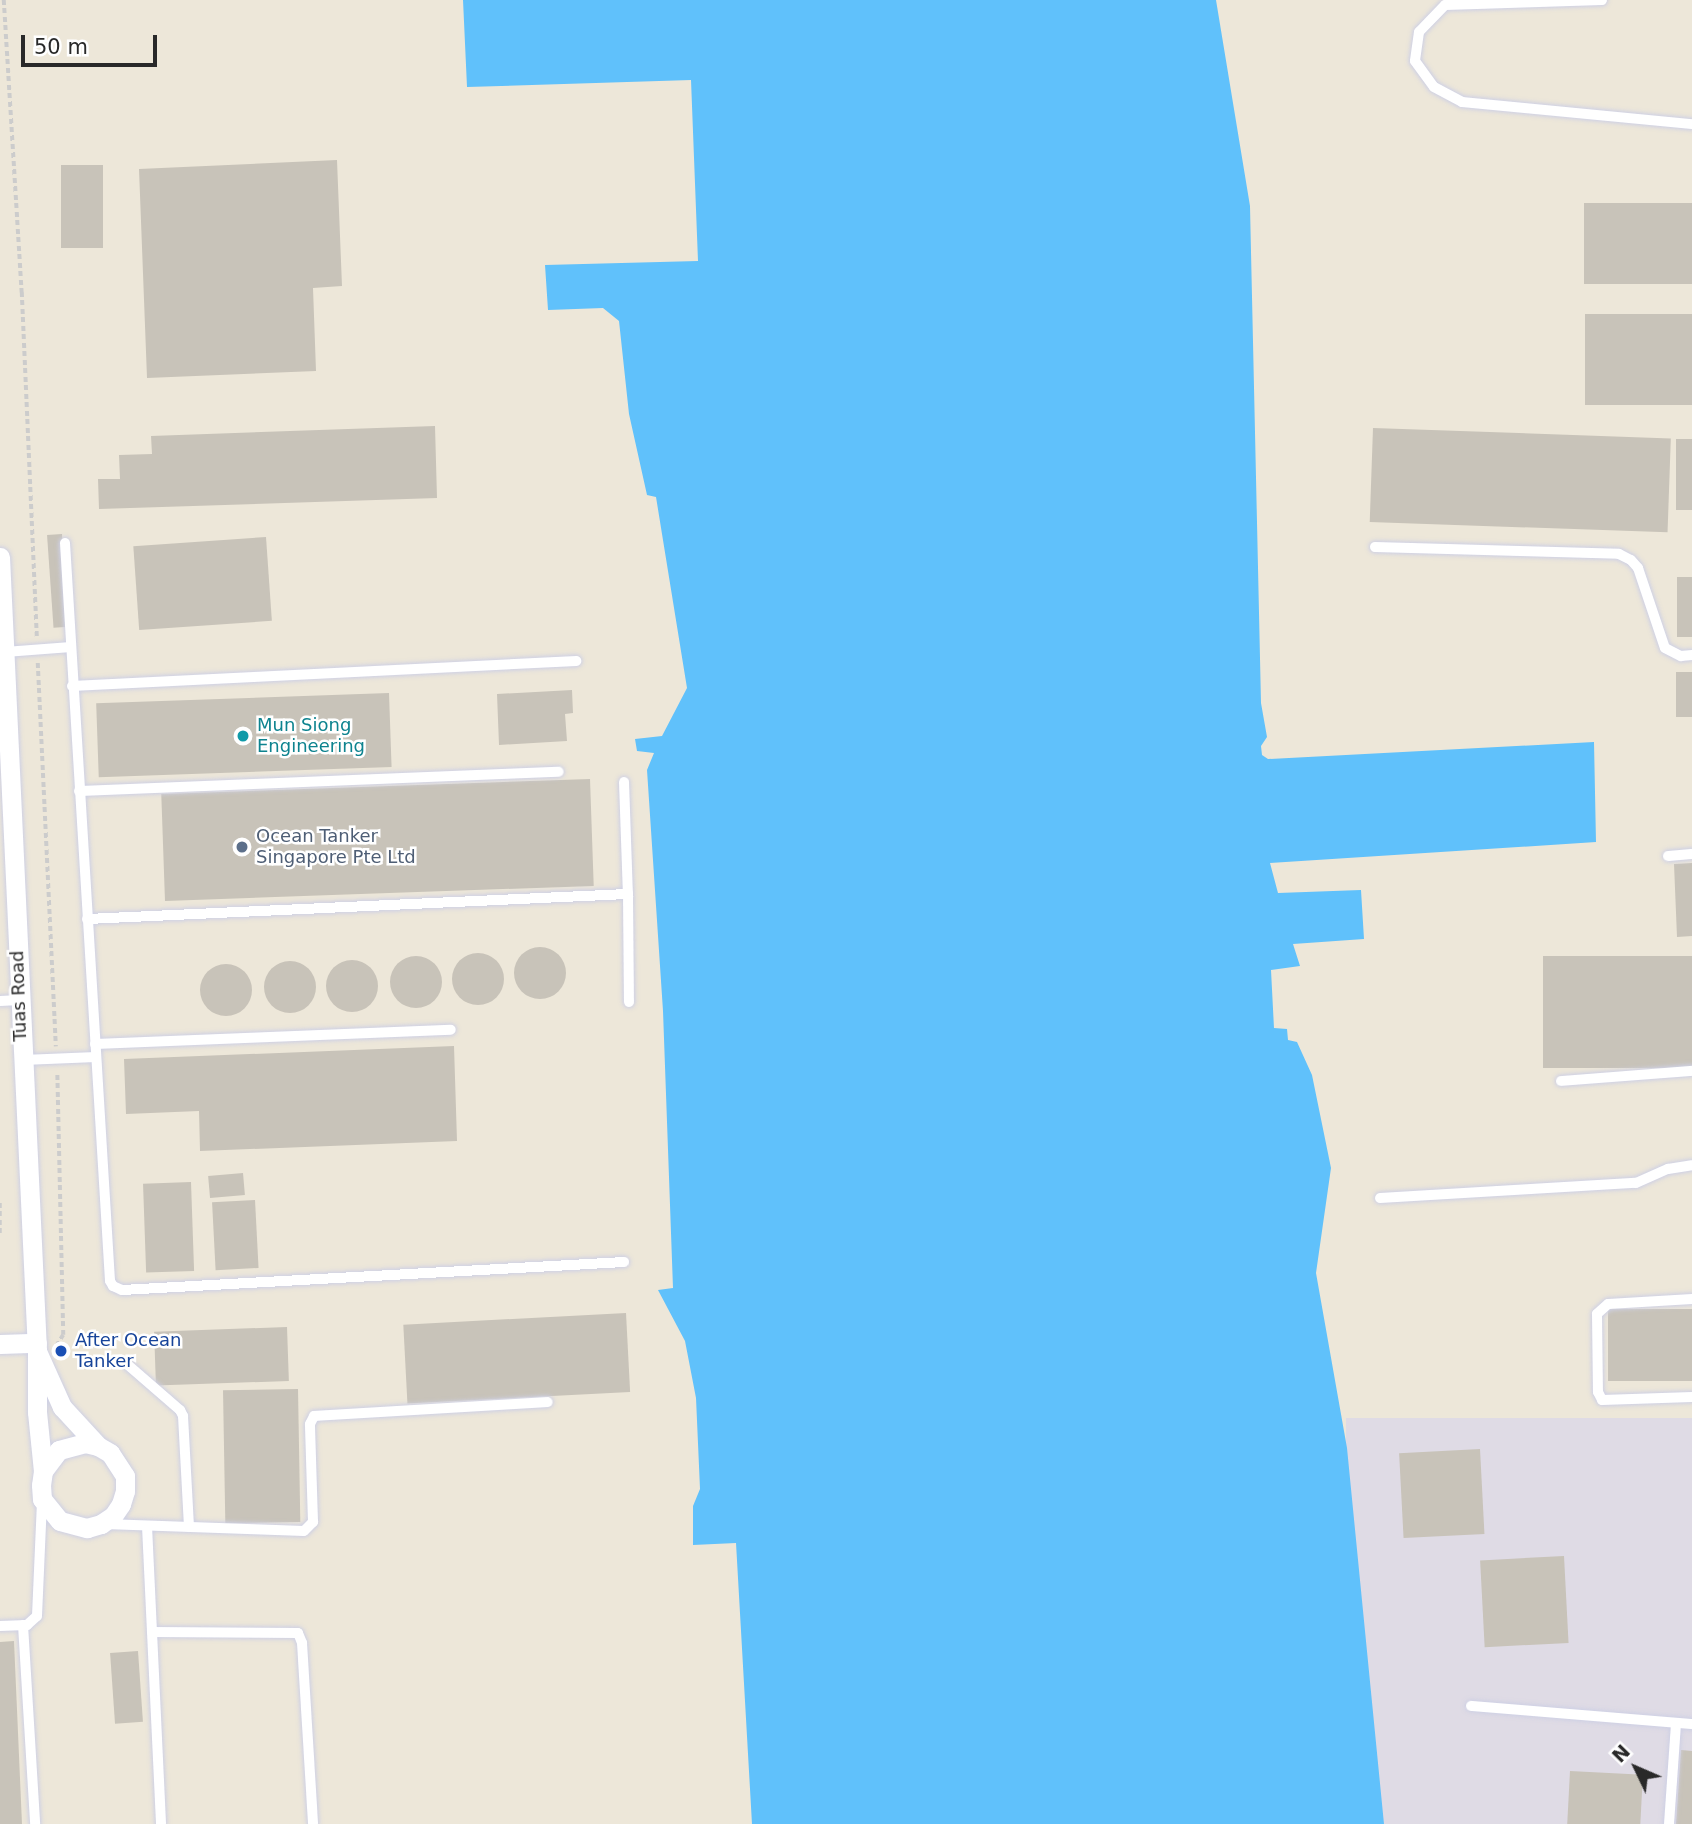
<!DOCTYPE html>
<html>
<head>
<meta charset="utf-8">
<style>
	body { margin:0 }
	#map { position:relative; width:1692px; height:1824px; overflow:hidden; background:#ede7d9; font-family:"DejaVu Sans",sans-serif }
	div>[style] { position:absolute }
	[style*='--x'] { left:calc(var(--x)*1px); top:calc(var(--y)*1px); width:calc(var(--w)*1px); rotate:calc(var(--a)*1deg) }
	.industrial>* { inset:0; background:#dfdbe5; transform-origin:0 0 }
	.water>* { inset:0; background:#60c1fb }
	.building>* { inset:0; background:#c8c3b9; transform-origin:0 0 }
	.round { border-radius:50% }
	.path>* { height:3.5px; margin-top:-1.75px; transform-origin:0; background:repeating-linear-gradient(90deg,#ccc 0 5px,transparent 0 8.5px) }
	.roads { filter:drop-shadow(0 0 2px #ced0e4) drop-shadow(0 0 2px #ced0e4) }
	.service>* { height:10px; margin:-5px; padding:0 5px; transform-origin:5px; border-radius:5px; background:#fff }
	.minor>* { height:19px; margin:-9.5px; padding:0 9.5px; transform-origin:9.5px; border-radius:9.5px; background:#fff }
	.dots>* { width:19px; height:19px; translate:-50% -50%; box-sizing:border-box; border:4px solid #fff; border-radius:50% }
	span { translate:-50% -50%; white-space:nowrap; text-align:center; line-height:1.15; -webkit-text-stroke:5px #fff; paint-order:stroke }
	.culture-label { font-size:18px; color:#0d838f }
	.left { translate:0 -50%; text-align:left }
	.service-label { font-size:18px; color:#4e5e75 }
	.street-label { font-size:18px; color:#292929 }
	.transit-label { font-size:18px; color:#164399 }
	.north { position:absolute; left:1601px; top:1733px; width:70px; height:70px; -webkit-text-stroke:5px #fff; paint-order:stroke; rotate:314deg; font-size:19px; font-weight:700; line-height:28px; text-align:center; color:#292929 }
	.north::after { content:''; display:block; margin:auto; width:24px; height:32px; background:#292929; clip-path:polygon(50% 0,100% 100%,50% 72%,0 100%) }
	.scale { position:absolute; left:21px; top:35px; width:136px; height:32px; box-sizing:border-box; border:4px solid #292929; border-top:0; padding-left:9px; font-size:21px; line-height:24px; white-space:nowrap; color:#292929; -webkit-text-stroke:5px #fff; paint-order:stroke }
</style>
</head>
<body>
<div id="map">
	<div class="industrial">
		<i style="left:1692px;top:1418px;width:406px;height:346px;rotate:90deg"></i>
	</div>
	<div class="water">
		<i style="clip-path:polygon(463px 0,1216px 0,1250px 206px,1261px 703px,1267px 737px,1261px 746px,1262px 755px,1268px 759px,1594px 742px,1596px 842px,1270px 863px,1278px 893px,1361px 890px,1364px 939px,1293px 944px,1300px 966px,1271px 970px,1274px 1028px,1287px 1029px,1288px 1040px,1297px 1042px,1312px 1075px,1331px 1168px,1316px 1273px,1347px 1448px,1384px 1824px,752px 1824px,736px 1543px,693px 1545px,693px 1506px,700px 1489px,696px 1398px,685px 1341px,658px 1290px,673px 1288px,663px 1011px,647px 770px,654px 753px,637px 751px,635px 739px,662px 736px,687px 688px,656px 497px,647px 495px,629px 414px,619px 321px,603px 308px,548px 310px,545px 265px,698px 261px,691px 80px,467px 87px)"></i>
	</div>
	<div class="building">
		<i style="clip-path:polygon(337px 160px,342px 286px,313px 288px,316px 371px,147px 378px,139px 169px)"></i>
		<i style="left:61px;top:165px;width:42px;height:83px"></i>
		<i style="left:1692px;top:203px;width:81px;height:108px;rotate:90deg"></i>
		<i style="left:1692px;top:314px;width:91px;height:107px;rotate:90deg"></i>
		<i style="clip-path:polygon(435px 426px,437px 498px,99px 509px,98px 479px,120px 479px,119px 455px,152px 454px,151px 436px)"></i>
		<i style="left:1373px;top:428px;width:298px;height:94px;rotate:2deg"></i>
		<i style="left:1676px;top:439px;width:16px;height:71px"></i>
		<i style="left:62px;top:534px;width:93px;height:15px;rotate:86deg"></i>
		<i style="left:266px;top:537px;width:84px;height:133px;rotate:86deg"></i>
		<i style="left:1677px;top:577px;width:15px;height:60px"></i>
		<i style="left:1692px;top:672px;width:45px;height:16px;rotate:90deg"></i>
		<i style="clip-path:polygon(572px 690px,573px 713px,565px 714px,567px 741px,499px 745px,497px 694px)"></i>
		<i style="left:389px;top:693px;width:74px;height:293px;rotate:88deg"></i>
		<i style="left:590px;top:779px;width:107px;height:429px;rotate:88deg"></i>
		<i style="clip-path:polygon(1692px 863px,1692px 936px,1677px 937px,1674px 864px)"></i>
		<i class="round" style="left:514px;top:947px;width:52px;height:52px"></i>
		<i class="round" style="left:452px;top:953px;width:52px;height:52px"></i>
		<i style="left:1692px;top:956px;width:112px;height:149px;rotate:90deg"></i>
		<i class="round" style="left:390px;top:956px;width:52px;height:52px"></i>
		<i class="round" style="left:326px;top:960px;width:52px;height:52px"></i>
		<i class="round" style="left:264px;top:961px;width:52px;height:52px"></i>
		<i class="round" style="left:200px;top:964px;width:52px;height:52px"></i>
		<i style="clip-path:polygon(454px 1046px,457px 1141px,200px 1151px,199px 1111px,126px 1114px,124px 1059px)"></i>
		<i style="left:243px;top:1173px;width:22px;height:35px;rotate:85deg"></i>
		<i style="left:191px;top:1182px;width:89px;height:48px;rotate:88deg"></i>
		<i style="left:255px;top:1200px;width:68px;height:43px;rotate:87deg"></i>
		<i style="left:1692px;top:1309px;width:72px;height:84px;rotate:90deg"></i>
		<i style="left:626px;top:1313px;width:79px;height:223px;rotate:87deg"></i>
		<i style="left:287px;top:1327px;width:54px;height:133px;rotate:88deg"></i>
		<i style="left:298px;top:1389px;width:133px;height:75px;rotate:89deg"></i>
		<i style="left:1480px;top:1449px;width:85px;height:81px;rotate:87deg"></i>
		<i style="left:1564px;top:1556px;width:87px;height:84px;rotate:87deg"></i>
		<i style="clip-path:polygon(14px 1641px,22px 1824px,0 1824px,0 1642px)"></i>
		<i style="left:138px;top:1651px;width:71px;height:28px;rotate:86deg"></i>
		<i style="clip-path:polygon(1681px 1750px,1692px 1751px,1692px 1824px,1676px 1824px)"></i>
		<i style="left:1570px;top:1771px;width:73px;height:53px;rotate:3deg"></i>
	</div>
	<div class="path">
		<i style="--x:4;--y:0;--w:293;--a:86.5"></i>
		<i style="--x:22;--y:292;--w:346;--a:87.5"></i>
		<i style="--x:38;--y:663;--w:384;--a:87.3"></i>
		<i style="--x:0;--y:1203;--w:32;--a:90"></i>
		<i style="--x:56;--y:1346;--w:13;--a:-58"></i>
		<i style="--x:63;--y:1335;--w:263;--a:-91.3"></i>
	</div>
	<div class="roads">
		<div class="service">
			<i style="--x:1602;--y:0;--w:157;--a:178.2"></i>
			<i style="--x:1445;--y:5;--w:37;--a:134"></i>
			<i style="--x:1419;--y:32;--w:29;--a:98"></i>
			<i style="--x:1415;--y:61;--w:32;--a:54"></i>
			<i style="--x:1434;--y:87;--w:32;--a:28"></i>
			<i style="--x:1462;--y:102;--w:231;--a:5.5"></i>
			<i style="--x:65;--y:543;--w:739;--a:86.51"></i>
			<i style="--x:110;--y:1281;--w:6;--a:59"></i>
			<i style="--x:113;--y:1286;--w:10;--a:24"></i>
			<i style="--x:122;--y:1290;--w:503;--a:-3.19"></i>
			<i style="--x:1375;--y:547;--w:244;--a:1.6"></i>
			<i style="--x:1619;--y:554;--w:13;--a:27"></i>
			<i style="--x:1631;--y:560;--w:11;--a:49"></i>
			<i style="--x:1638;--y:568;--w:84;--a:71.4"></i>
			<i style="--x:1665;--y:648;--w:18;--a:27"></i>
			<i style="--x:1681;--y:656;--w:11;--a:-5"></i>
			<i style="--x:5;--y:652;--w:66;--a:-4.3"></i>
			<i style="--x:72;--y:686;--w:505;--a:-2.84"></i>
			<i style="--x:624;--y:782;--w:112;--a:88"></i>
			<i style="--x:79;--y:791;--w:480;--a:-2.3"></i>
			<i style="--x:1668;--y:856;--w:24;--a:-5"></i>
			<i style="--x:87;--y:919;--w:542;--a:-2.65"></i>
			<i style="--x:628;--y:894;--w:108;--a:89.5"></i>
			<i style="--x:0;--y:1001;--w:20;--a:-3"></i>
			<i style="--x:95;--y:1044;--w:356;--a:-2.3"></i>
			<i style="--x:23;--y:1060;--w:73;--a:-2.4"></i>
			<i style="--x:1561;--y:1081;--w:131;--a:-4.4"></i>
			<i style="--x:1380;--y:1198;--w:256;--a:-3.4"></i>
			<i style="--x:1636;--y:1183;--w:35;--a:-24"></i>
			<i style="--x:1668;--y:1169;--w:24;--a:-9"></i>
			<i style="--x:1692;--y:1299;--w:84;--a:176.6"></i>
			<i style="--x:1608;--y:1304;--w:15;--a:138"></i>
			<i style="--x:1597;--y:1314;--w:78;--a:89.3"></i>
			<i style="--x:1598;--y:1392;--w:9;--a:63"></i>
			<i style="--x:1602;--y:1400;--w:90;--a:-1.9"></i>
			<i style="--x:128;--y:1365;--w:69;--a:40.9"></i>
			<i style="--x:180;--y:1410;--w:7;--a:63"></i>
			<i style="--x:183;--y:1416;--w:111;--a:86.9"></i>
			<i style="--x:105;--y:1524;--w:199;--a:2"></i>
			<i style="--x:304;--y:1531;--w:13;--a:-45"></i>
			<i style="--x:313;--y:1522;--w:98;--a:-91.8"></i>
			<i style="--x:310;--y:1424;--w:9;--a:-63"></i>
			<i style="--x:314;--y:1416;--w:234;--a:-3.4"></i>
			<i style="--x:147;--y:1526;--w:298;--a:87.3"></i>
			<i style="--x:23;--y:1625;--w:199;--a:86.5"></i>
			<i style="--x:0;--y:1626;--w:27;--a:-2"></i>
			<i style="--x:27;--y:1625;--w:13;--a:-42"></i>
			<i style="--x:37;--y:1616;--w:113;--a:-87.5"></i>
			<i style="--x:152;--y:1632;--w:146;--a:0.4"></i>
			<i style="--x:298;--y:1633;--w:11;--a:68"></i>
			<i style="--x:302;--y:1643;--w:181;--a:86.5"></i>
			<i style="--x:1471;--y:1706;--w:222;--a:4.7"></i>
			<i style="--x:1669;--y:1824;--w:101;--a:-86"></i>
		</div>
		<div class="minor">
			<i style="--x:0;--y:557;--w:795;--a:87.33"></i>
			<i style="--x:37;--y:1351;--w:61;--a:90"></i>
			<i style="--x:37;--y:1412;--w:59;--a:84.2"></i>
			<i style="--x:43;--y:1471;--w:14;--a:98"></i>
			<i style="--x:41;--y:1485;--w:14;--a:86"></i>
			<i style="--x:42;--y:1499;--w:28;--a:51"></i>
			<i style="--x:60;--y:1521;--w:28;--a:15"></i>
			<i style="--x:87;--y:1528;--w:15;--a:-16"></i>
			<i style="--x:101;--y:1524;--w:14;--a:-34"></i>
			<i style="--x:113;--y:1516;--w:14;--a:-56"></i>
			<i style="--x:121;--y:1504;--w:14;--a:-73"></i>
			<i style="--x:125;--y:1491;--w:15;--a:-90"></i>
			<i style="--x:125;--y:1476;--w:27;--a:-123"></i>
			<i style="--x:110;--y:1453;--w:14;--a:-150"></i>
			<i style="--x:98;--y:1446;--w:53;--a:-132.7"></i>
			<i style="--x:62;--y:1407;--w:61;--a:-114.1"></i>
			<i style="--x:0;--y:1344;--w:37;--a:-2"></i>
			<i style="--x:43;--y:1471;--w:26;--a:-53"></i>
			<i style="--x:59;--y:1450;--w:27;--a:-15"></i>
			<i style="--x:85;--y:1443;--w:13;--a:13"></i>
		</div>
	</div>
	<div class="dots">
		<i style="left:243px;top:736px;background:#0f9aa8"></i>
		<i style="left:242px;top:847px;background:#5c6f8a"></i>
		<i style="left:61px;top:1351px;background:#1a4fb4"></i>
	</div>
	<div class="culture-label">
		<span class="left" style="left:257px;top:736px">Mun Siong<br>Engineering</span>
	</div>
	<div class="service-label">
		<span class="left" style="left:256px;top:847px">Ocean Tanker<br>Singapore Pte Ltd</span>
	</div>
	<div class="street-label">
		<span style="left:19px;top:996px;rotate:-92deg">Tuas Road</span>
	</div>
	<div class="transit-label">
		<span class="left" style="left:75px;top:1351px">After Ocean<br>Tanker</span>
	</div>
	<div class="north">N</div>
	<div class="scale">50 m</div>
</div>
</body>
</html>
